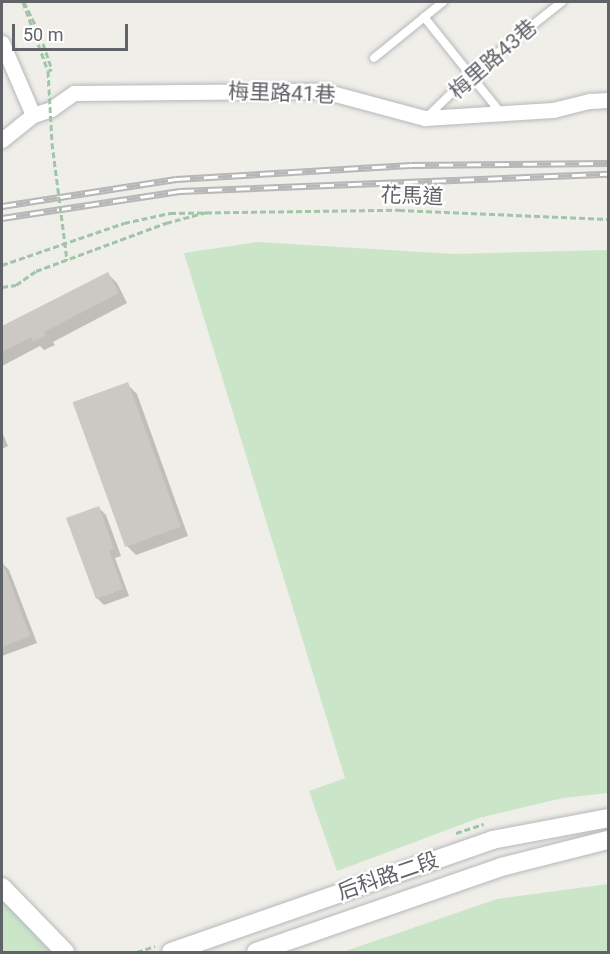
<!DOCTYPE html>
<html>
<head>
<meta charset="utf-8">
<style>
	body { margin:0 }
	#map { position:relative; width:610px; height:954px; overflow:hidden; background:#f0eee8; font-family:Roboto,"Noto Sans TC",sans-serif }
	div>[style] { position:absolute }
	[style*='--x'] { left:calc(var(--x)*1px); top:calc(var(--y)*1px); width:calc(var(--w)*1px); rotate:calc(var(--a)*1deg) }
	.green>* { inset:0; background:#cae5c8 }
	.shadow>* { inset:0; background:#0003 }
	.building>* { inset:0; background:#ccc9c5; transform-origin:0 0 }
	.path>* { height:3px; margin-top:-1.5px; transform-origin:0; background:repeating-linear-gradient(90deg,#a1c5a9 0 6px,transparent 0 9px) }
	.roads { filter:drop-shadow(0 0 2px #b5b8bb) drop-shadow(0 0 2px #b5b8bb) }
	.service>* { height:8px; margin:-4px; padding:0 4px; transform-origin:4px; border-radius:4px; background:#fff }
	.minor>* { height:15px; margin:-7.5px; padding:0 7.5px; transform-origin:7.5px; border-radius:7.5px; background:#fff }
	.tertiary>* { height:18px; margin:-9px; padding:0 9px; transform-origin:9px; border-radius:9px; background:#fff }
	.rail>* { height:7px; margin-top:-3.5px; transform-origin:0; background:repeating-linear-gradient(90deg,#fff 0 14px,#b6b7b7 0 28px); box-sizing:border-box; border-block:2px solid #b6b7b7 }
	.path-bridge>* { height:3px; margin-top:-1.5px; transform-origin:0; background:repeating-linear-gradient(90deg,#a1c5a9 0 6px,transparent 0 9px) }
	span { translate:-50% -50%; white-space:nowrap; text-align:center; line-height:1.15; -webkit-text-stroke:4.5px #fff; paint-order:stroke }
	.street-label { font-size:21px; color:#606367 }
	.frame { position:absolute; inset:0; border:3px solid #606367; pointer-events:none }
	.scale { position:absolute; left:12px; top:24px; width:116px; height:27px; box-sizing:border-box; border:3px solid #606367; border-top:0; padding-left:8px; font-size:18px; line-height:21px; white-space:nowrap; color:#606367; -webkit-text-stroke:4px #fff; paint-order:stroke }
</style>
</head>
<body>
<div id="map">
	<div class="green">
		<i style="clip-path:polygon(258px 242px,453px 254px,608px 250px,608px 793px,563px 798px,479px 818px,337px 871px,309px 791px,345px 778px,184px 253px)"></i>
		<i style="clip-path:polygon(608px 884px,608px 952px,343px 952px,497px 899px)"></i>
		<i style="clip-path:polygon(2px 900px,52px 952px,2px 952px)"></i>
	</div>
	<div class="shadow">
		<i style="clip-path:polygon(108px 274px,117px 283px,127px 303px,53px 342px,55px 345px,44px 350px,40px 346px,2px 366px,2px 328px)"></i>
		<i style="clip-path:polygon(127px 384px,137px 394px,188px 536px,136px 555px,127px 546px,75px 403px)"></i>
		<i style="clip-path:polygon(2px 432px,8px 446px,2px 449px)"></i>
		<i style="clip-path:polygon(99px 508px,106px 515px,121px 556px,115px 558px,129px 596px,104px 605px,97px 598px)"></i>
		<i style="clip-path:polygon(2px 563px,9px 570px,37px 643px,2px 656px)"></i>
	</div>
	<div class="building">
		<i style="clip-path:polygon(108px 272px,119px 293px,44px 332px,46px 335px,33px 342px,31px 337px,2px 352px,2px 326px)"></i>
		<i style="left:128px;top:382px;width:154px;height:59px;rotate:70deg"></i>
		<i style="clip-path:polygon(99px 506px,114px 549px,109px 551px,123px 589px,96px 599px,66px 518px)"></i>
		<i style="clip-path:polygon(2px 560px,30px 636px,2px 647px)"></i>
	</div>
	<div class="path">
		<i style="--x:24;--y:2;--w:37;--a:64"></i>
		<i style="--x:40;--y:35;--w:36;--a:71"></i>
		<i style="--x:52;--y:69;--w:4;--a:153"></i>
		<i style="--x:2;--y:265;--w:129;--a:-19"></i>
		<i style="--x:124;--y:223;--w:47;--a:-12.3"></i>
		<i style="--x:170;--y:213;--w:229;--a:-0.8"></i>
		<i style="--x:399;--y:210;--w:209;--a:2.5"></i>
		<i style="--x:2;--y:287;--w:14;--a:-8"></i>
		<i style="--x:16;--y:285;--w:24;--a:-35"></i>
		<i style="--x:36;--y:271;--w:139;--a:-20.3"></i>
		<i style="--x:166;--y:223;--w:42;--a:-15"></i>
		<i style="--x:456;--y:833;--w:29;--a:-18"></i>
		<i style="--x:137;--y:952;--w:19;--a:-18"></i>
	</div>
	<div class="roads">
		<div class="service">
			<i style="--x:424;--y:17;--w:122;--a:51.3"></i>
			<i style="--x:374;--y:58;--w:89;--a:-39.1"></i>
			<i style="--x:429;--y:115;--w:59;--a:-44.3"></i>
			<i style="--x:471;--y:74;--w:116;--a:-38.4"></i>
		</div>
		<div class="minor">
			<i style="--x:2;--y:43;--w:78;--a:66.7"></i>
			<i style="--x:2;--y:140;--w:40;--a:-39"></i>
			<i style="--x:33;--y:115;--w:19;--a:-18"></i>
			<i style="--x:51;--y:109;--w:28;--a:-35"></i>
			<i style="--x:74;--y:93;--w:250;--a:-0.5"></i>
			<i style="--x:324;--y:91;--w:105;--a:15"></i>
			<i style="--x:425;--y:118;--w:128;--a:-3.6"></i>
			<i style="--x:553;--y:110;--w:38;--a:-14"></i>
			<i style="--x:590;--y:101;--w:18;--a:-3"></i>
		</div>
		<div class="tertiary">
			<i style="--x:2;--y:887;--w:91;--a:45.9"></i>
			<i style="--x:171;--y:952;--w:340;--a:-19.2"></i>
			<i style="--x:492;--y:840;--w:118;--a:-10.7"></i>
			<i style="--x:256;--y:952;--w:259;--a:-19.1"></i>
			<i style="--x:501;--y:867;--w:110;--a:-14.2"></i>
		</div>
	</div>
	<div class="rail">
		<i style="--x:2;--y:206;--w:176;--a:-8.8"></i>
		<i style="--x:176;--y:179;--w:235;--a:-3.4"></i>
		<i style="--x:411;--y:165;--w:197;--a:-0.6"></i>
		<i style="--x:2;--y:218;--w:180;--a:-8.6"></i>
		<i style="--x:180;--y:191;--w:428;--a:-2.3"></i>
	</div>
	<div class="path-bridge">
		<i style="--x:23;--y:2;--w:73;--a:70.1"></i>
		<i style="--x:48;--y:71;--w:72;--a:86.8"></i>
		<i style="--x:52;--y:143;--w:118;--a:82.7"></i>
	</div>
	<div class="street-label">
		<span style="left:493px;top:59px;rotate:-41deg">梅里路43巷</span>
		<span style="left:282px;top:93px;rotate:2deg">梅里路41巷</span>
		<span style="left:412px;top:196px;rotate:2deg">花馬道</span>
		<span style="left:388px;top:876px;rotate:-19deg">后科路二段</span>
	</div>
	<div class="frame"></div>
	<div class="scale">50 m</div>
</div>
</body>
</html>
